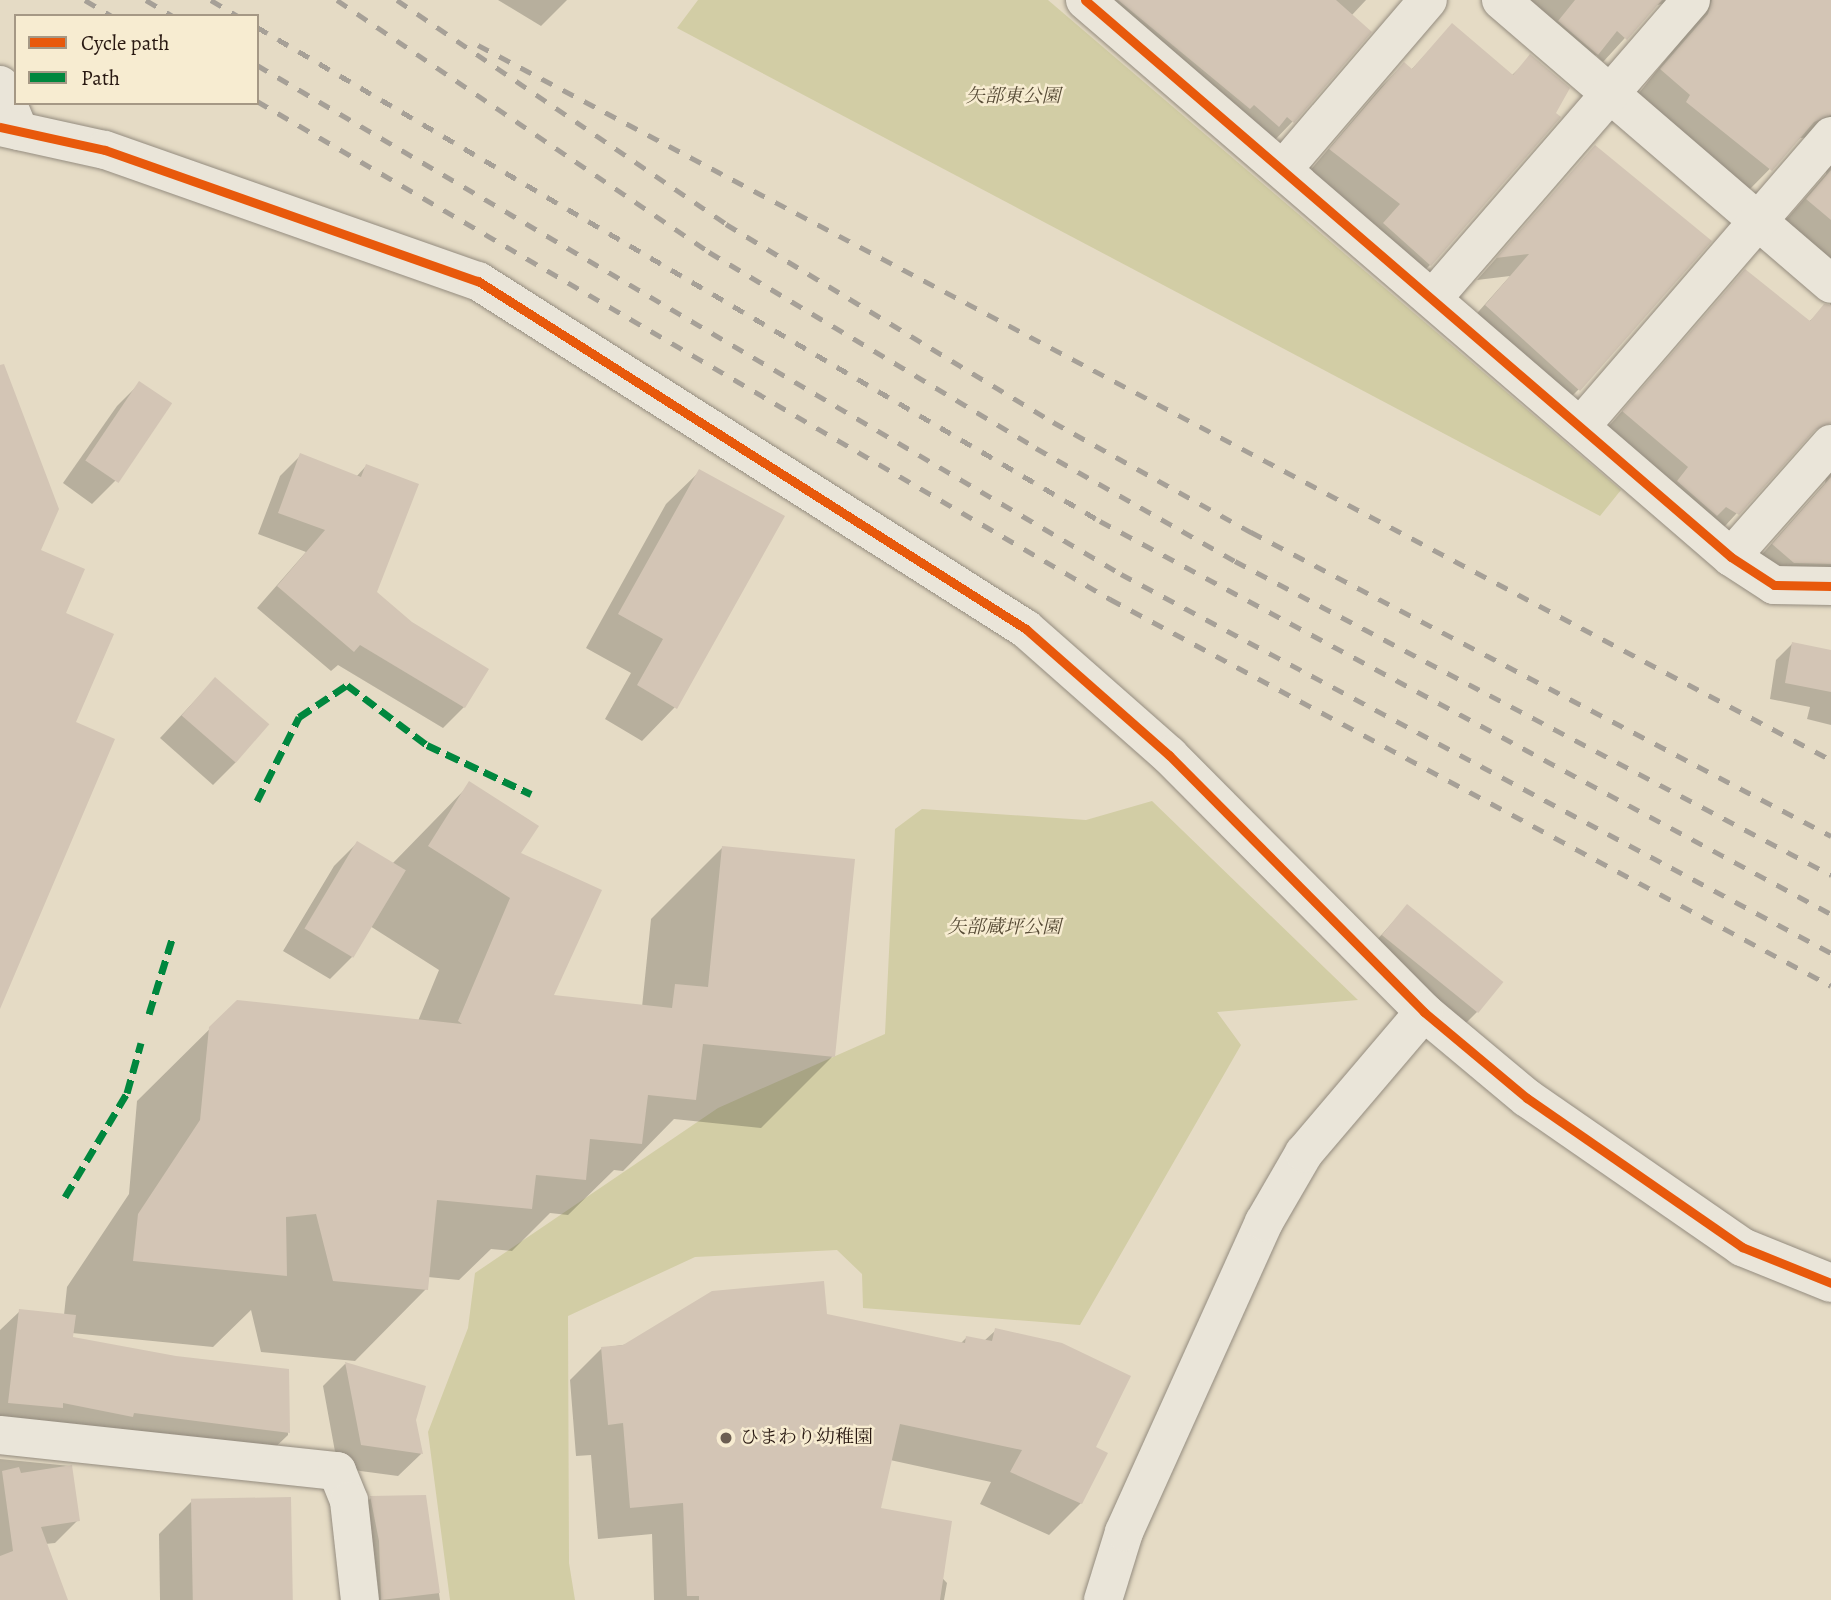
<!DOCTYPE html>
<html>
<head>
<meta charset="utf-8">
<style>
	body { margin:0 }
	#map { position:relative; width:1831px; height:1600px; overflow:hidden; background:#e5dbc5; font-family:Alegreya,"Noto Serif JP",serif }
	div>[style] { position:absolute }
	[style*='--x'] { left:calc(var(--x)*1px); top:calc(var(--y)*1px); width:calc(var(--w)*1px); rotate:calc(var(--a)*1deg) }
	.green>* { inset:0; background:#d2cda5 }
	.shadow>* { inset:0; background:#0003 }
	.building>* { inset:0; background:#d3c5b5; transform-origin:0 0 }
	.roads { filter:drop-shadow(0 0 2px #948c7f) drop-shadow(0 0 2px #948c7f) }
	.minor>* { height:38px; margin:-19px; padding:0 19px; transform-origin:19px; border-radius:19px; background:#eae5d9 }
	.rail>* { height:5px; margin-top:-2.5px; transform-origin:0; background:repeating-linear-gradient(90deg,#a6a097 0 12px,transparent 0 24px) }
	.quiet>* { height:7px; margin-top:-3.5px; transform-origin:0; background:repeating-linear-gradient(90deg,#00873e 0 14px,transparent 0 21px) }
	.cycleway>* { height:9px; margin:-4.5px; padding:0 4.5px; transform-origin:4.5px; border-radius:4.5px; background:#e8590c }
	.dots>* { width:19px; height:19px; translate:-50% -50%; box-sizing:border-box; border:4px solid #f7ecd1; border-radius:50% }
	span { translate:-50% -50%; white-space:nowrap; text-align:center; line-height:1.15; -webkit-text-stroke:5px #f7ecd1; paint-order:stroke }
	.park-label { font-size:19px; color:#574b36; font-style:italic }
	.poi-label { font-size:19px; color:#291912 }
	.left { translate:0 -50%; text-align:left }
	.legend { position:absolute; left:14px; top:14px; width:245px; height:91px; box-sizing:border-box; background:#f7ecd1; border:2px solid #a59885; margin:0; padding:9px 12px; list-style:none; font-size:21px; color:#291912 }
	.legend li { display:flex; align-items:center; gap:14px; height:35px }
	.legend b { width:35px; border:2px solid #a59885 }
</style>
</head>
<body>
<div id="map">
	<div class="green">
		<i style="clip-path:polygon(698px 0,1048px 0,1621px 490px,1600px 516px,677px 28px)"></i>
		<i style="clip-path:polygon(1152px 801px,1358px 1000px,1217px 1012px,1241px 1045px,1080px 1325px,863px 1308px,862px 1274px,837px 1250px,695px 1257px,568px 1316px,569px 1563px,575px 1600px,450px 1600px,428px 1432px,468px 1328px,475px 1273px,718px 1108px,885px 1034px,895px 829px,922px 809px,1086px 820px)"></i>
	</div>
	<div class="shadow">
		<i style="clip-path:polygon(498px 0,567px 0,541px 26px)"></i>
		<i style="clip-path:polygon(1081px 0,1366px 0,1351px 16px,1293px 121px,1271px 144px)"></i>
		<i style="clip-path:polygon(1510px 0,1831px 0,1831px 261px,1784px 222px,1826px 174px,1829px 151px,1813px 137px,1800px 138px,1747px 192px,1639px 93px,1690px 29px,1672px 1px,1654px 6px,1603px 62px,1596px 55px,1574px 76px)"></i>
		<i style="clip-path:polygon(1452px 26px,1511px 76px,1531px 57px,1431px 264px,1408px 287px,1362px 247px,1379px 228px,1308px 173px,1381px 87px,1404px 64px,1411px 70px)"></i>
		<i style="clip-path:polygon(1595px 147px,1579px 389px,1556px 412px,1464px 328px,1510px 276px,1477px 280px)"></i>
		<i style="clip-path:polygon(1745px 272px,1808px 322px,1830px 306px,1831px 296px,1831px 390px,1788px 457px,1715px 537px,1601px 435px)"></i>
		<i style="clip-path:polygon(140px 383px,169px 404px,115px 481px,92px 504px,63px 483px,117px 406px)"></i>
		<i style="clip-path:polygon(1831px 454px,1831px 570px,1750px 568px,1825px 483px)"></i>
		<i style="clip-path:polygon(301px 455px,356px 477px,366px 466px,375px 592px,464px 707px,443px 728px,338px 665px,331px 671px,257px 608px,306px 552px,258px 534px,280px 476px)"></i>
		<i style="clip-path:polygon(700px 471px,675px 707px,642px 741px,605px 719px,631px 673px,586px 648px,666px 504px)"></i>
		<i style="clip-path:polygon(1792px 644px,1831px 652px,1831px 725px,1807px 719px,1810px 707px,1770px 699px,1776px 660px)"></i>
		<i style="clip-path:polygon(215px 679px,236px 762px,213px 785px,160px 738px)"></i>
		<i style="clip-path:polygon(470px 784px,519px 854px,551px 997px,642px 1007px,651px 919px,723px 847px,833px 1056px,761px 1128px,674px 1119px,623px 1171px,614px 1170px,568px 1215px,550px 1213px,512px 1251px,491px 1249px,459px 1280px,428px 1277px,426px 1289px,355px 1361px,261px 1352px,251px 1310px,213px 1347px,72px 1333px,71px 1338px,176px 1358px,287px 1371px,288px 1435px,265px 1457px,0 1438px,0 1330px,20px 1311px,64px 1315px,67px 1287px,129px 1194px,137px 1101px,237px 1002px,418px 1021px,439px 970px,370px 926px,352px 957px,330px 979px,283px 951px,334px 866px,357px 843px,392px 864px)"></i>
		<i style="clip-path:polygon(1407px 906px,1478px 1011px,1455px 1034px,1361px 958px)"></i>
		<i style="clip-path:polygon(825px 1315px,960px 1344px,967px 1337px,984px 1341px,996px 1330px,1094px 1448px,1081px 1503px,1049px 1535px,980px 1504px,991px 1482px,890px 1460px,878px 1510px,947px 1583px,944px 1600px,654px 1600px,652px 1534px,598px 1539px,591px 1455px,576px 1456px,570px 1380px,602px 1348px)"></i>
		<i style="clip-path:polygon(345px 1364px,424px 1388px,414px 1420px,421px 1454px,398px 1476px,338px 1468px,323px 1386px)"></i>
		<i style="clip-path:polygon(0 1459px,70px 1466px,78px 1520px,55px 1543px,45px 1544px,66px 1600px,0 1600px)"></i>
		<i style="clip-path:polygon(424px 1497px,440px 1600px,358px 1600px,348px 1520px,371px 1498px)"></i>
		<i style="clip-path:polygon(192px 1501px,291px 1600px,160px 1600px,159px 1534px)"></i>
	</div>
	<div class="building">
		<i style="clip-path:polygon(1118px 0,1336px 0,1372px 32px,1294px 123px,1287px 117px,1279px 127px,1254px 105px,1250px 109px)"></i>
		<i style="clip-path:polygon(1575px 0,1662px 0,1627px 40px,1617px 31px,1598px 55px,1558px 21px)"></i>
		<i style="clip-path:polygon(1712px 0,1831px 0,1831px 115px,1814px 122px,1772px 171px,1686px 102px,1690px 95px,1660px 69px,1708px 14px)"></i>
		<i style="clip-path:polygon(1452px 23px,1513px 75px,1530px 54px,1570px 88px,1556px 113px,1561px 117px,1431px 266px,1383px 223px,1400px 204px,1329px 149px,1404px 62px,1412px 69px)"></i>
		<i style="clip-path:polygon(1595px 145px,1712px 241px,1580px 391px,1485px 305px,1529px 254px,1496px 258px)"></i>
		<i style="clip-path:polygon(1831px 170px,1831px 220px,1806px 199px)"></i>
		<i style="clip-path:polygon(1745px 269px,1810px 321px,1824px 304px,1831px 305px,1831px 423px,1815px 430px,1739px 515px,1726px 507px,1717px 516px,1677px 481px,1688px 467px,1622px 411px)"></i>
		<i style="clip-path:polygon(4px 364px,59px 509px,41px 550px,85px 569px,66px 613px,114px 634px,76px 722px,115px 739px,0 1009px,0 365px)"></i>
		<i style="left:139px;top:381px;width:40px;height:96px;rotate:34deg"></i>
		<i style="clip-path:polygon(300px 453px,361px 477px,366px 464px,419px 484px,377px 592px,412px 622px,489px 669px,465px 708px,360px 645px,354px 652px,277px 586px,325px 530px,278px 513px)"></i>
		<i style="clip-path:polygon(699px 469px,785px 516px,677px 709px,637px 685px,663px 639px,618px 614px)"></i>
		<i style="clip-path:polygon(1831px 477px,1831px 564px,1794px 563px,1772px 544px)"></i>
		<i style="clip-path:polygon(1792px 642px,1831px 650px,1831px 692px,1785px 683px)"></i>
		<i style="left:215px;top:677px;width:72px;height:51px;rotate:41deg"></i>
		<i style="clip-path:polygon(469px 781px,539px 826px,521px 853px,602px 890px,554px 995px,672px 1008px,675px 984px,708px 987px,722px 846px,855px 859px,835px 1057px,703px 1044px,696px 1100px,648px 1095px,642px 1144px,590px 1139px,586px 1180px,536px 1175px,532px 1209px,437px 1200px,428px 1290px,333px 1281px,316px 1214px,286px 1217px,287px 1276px,133px 1261px,138px 1214px,200px 1120px,209px 1027px,237px 1000px,462px 1024px,458px 1021px,510px 898px,428px 846px)"></i>
		<i style="left:357px;top:841px;width:57px;height:102px;rotate:31deg"></i>
		<i style="left:1407px;top:904px;width:124px;height:40px;rotate:39deg"></i>
		<i style="clip-path:polygon(824px 1281px,827px 1314px,965px 1343px,966px 1336px,992px 1341px,995px 1328px,1062px 1343px,1131px 1376px,1096px 1447px,1108px 1453px,1082px 1504px,1010px 1472px,1022px 1450px,900px 1424px,881px 1508px,952px 1521px,940px 1600px,699px 1600px,699px 1596px,687px 1596px,683px 1503px,630px 1508px,623px 1423px,608px 1425px,601px 1347px,623px 1345px,712px 1291px)"></i>
		<i style="clip-path:polygon(19px 1309px,76px 1315px,73px 1337px,176px 1356px,289px 1369px,290px 1433px,134px 1413px,133px 1417px,63px 1403px,63px 1408px,8px 1403px)"></i>
		<i style="clip-path:polygon(345px 1362px,426px 1386px,416px 1420px,423px 1454px,361px 1445px)"></i>
		<i style="clip-path:polygon(72px 1465px,80px 1521px,41px 1527px,68px 1600px,0 1600px,0 1556px,13px 1551px,2px 1471px,19px 1467px,21px 1473px)"></i>
		<i style="clip-path:polygon(426px 1495px,440px 1593px,381px 1600px,379px 1541px,370px 1496px)"></i>
		<i style="left:291px;top:1497px;width:103px;height:100px;rotate:89deg"></i>
	</div>
	<div class="roads">
		<div class="minor">
			<i style="--x:1085;--y:0;--w:853;--a:40.77"></i>
			<i style="--x:1731;--y:557;--w:51;--a:33.1"></i>
			<i style="--x:1774;--y:585;--w:57;--a:1"></i>
			<i style="--x:1501;--y:0;--w:435;--a:40.7"></i>
			<i style="--x:0;--y:85;--w:50;--a:67.6"></i>
			<i style="--x:0;--y:127;--w:107;--a:12.4"></i>
			<i style="--x:105;--y:150;--w:395;--a:19.4"></i>
			<i style="--x:478;--y:281;--w:649;--a:32.42"></i>
			<i style="--x:1026;--y:629;--w:191;--a:41.4"></i>
			<i style="--x:1169;--y:755;--w:362;--a:45.2"></i>
			<i style="--x:1424;--y:1012;--w:134;--a:39.9"></i>
			<i style="--x:1527;--y:1098;--w:262;--a:34.7"></i>
			<i style="--x:1742;--y:1247;--w:96;--a:22"></i>
			<i style="--x:1284;--y:168;--w:221;--a:-49.4"></i>
			<i style="--x:1433;--y:298;--w:394;--a:-49.1"></i>
			<i style="--x:1581;--y:426;--w:383;--a:-49.2"></i>
			<i style="--x:1731;--y:557;--w:151;--a:-48.5"></i>
			<i style="--x:0;--y:1435;--w:339;--a:6.1"></i>
			<i style="--x:337;--y:1471;--w:32;--a:68"></i>
			<i style="--x:349;--y:1501;--w:100;--a:83.7"></i>
			<i style="--x:1103;--y:1600;--w:71;--a:-72.8"></i>
			<i style="--x:1124;--y:1532;--w:340;--a:-65.7"></i>
			<i style="--x:1264;--y:1222;--w:80;--a:-59.9"></i>
			<i style="--x:1304;--y:1153;--w:185;--a:-49.6"></i>
		</div>
	</div>
	<div class="rail">
		<i style="--x:85;--y:0;--w:31;--a:31"></i>
		<i style="--x:146;--y:0;--w:31;--a:31"></i>
		<i style="--x:211;--y:0;--w:31;--a:31"></i>
		<i style="--x:337;--y:0;--w:449;--a:34.1"></i>
		<i style="--x:709;--y:252;--w:381;--a:30.9"></i>
		<i style="--x:1036;--y:448;--w:229;--a:29.6"></i>
		<i style="--x:1235;--y:561;--w:674;--a:27.78"></i>
		<i style="--x:397;--y:0;--w:398;--a:34.2"></i>
		<i style="--x:726;--y:224;--w:382;--a:31.2"></i>
		<i style="--x:1053;--y:422;--w:227;--a:29.1"></i>
		<i style="--x:1251;--y:532;--w:655;--a:27.66"></i>
		<i style="--x:257;--y:27;--w:977;--a:30.37"></i>
		<i style="--x:1100;--y:521;--w:830;--a:28.26"></i>
		<i style="--x:478;--y:45;--w:1530;--a:27.85"></i>
		<i style="--x:257;--y:65;--w:1003;--a:30.5"></i>
		<i style="--x:1121;--y:574;--w:805;--a:28.09"></i>
		<i style="--x:257;--y:101;--w:988;--a:30.28"></i>
		<i style="--x:1110;--y:599;--w:818;--a:28.22"></i>
	</div>
	<div class="quiet">
		<i style="--x:257;--y:801;--w:94;--a:-63.4"></i>
		<i style="--x:299;--y:717;--w:58;--a:-33.7"></i>
		<i style="--x:347;--y:685;--w:100;--a:36.9"></i>
		<i style="--x:427;--y:745;--w:115;--a:25.2"></i>
		<i style="--x:149;--y:1014;--w:82;--a:-72.9"></i>
		<i style="--x:65;--y:1197;--w:121;--a:-59.2"></i>
		<i style="--x:127;--y:1093;--w:52;--a:-74.4"></i>
	</div>
	<div class="cycleway">
		<i style="--x:1085;--y:0;--w:853;--a:40.77"></i>
		<i style="--x:1731;--y:557;--w:51;--a:33.1"></i>
		<i style="--x:1774;--y:585;--w:57;--a:1"></i>
		<i style="--x:0;--y:127;--w:107;--a:12.4"></i>
		<i style="--x:105;--y:150;--w:395;--a:19.4"></i>
		<i style="--x:478;--y:281;--w:649;--a:32.42"></i>
		<i style="--x:1026;--y:629;--w:191;--a:41.4"></i>
		<i style="--x:1169;--y:755;--w:362;--a:45.2"></i>
		<i style="--x:1424;--y:1012;--w:134;--a:39.9"></i>
		<i style="--x:1527;--y:1098;--w:262;--a:34.7"></i>
		<i style="--x:1742;--y:1247;--w:96;--a:22"></i>
	</div>
	<div class="dots">
		<i style="left:726px;top:1438px;background:#6b5d51"></i>
	</div>
	<div class="park-label">
		<span style="left:1013px;top:97px">矢部東公園</span>
		<span style="left:1004px;top:928px">矢部蔵坪公園</span>
	</div>
	<div class="poi-label">
		<span class="left" style="left:740px;top:1438px">ひまわり幼稚園</span>
	</div>
	<ul class="legend">
	<li><b style="height:9px;background:#e8590c"></b>Cycle path</li>
	<li><b style="height:9px;background:#00873e"></b>Path</li>
	</ul>
</div>
</body>
</html>
